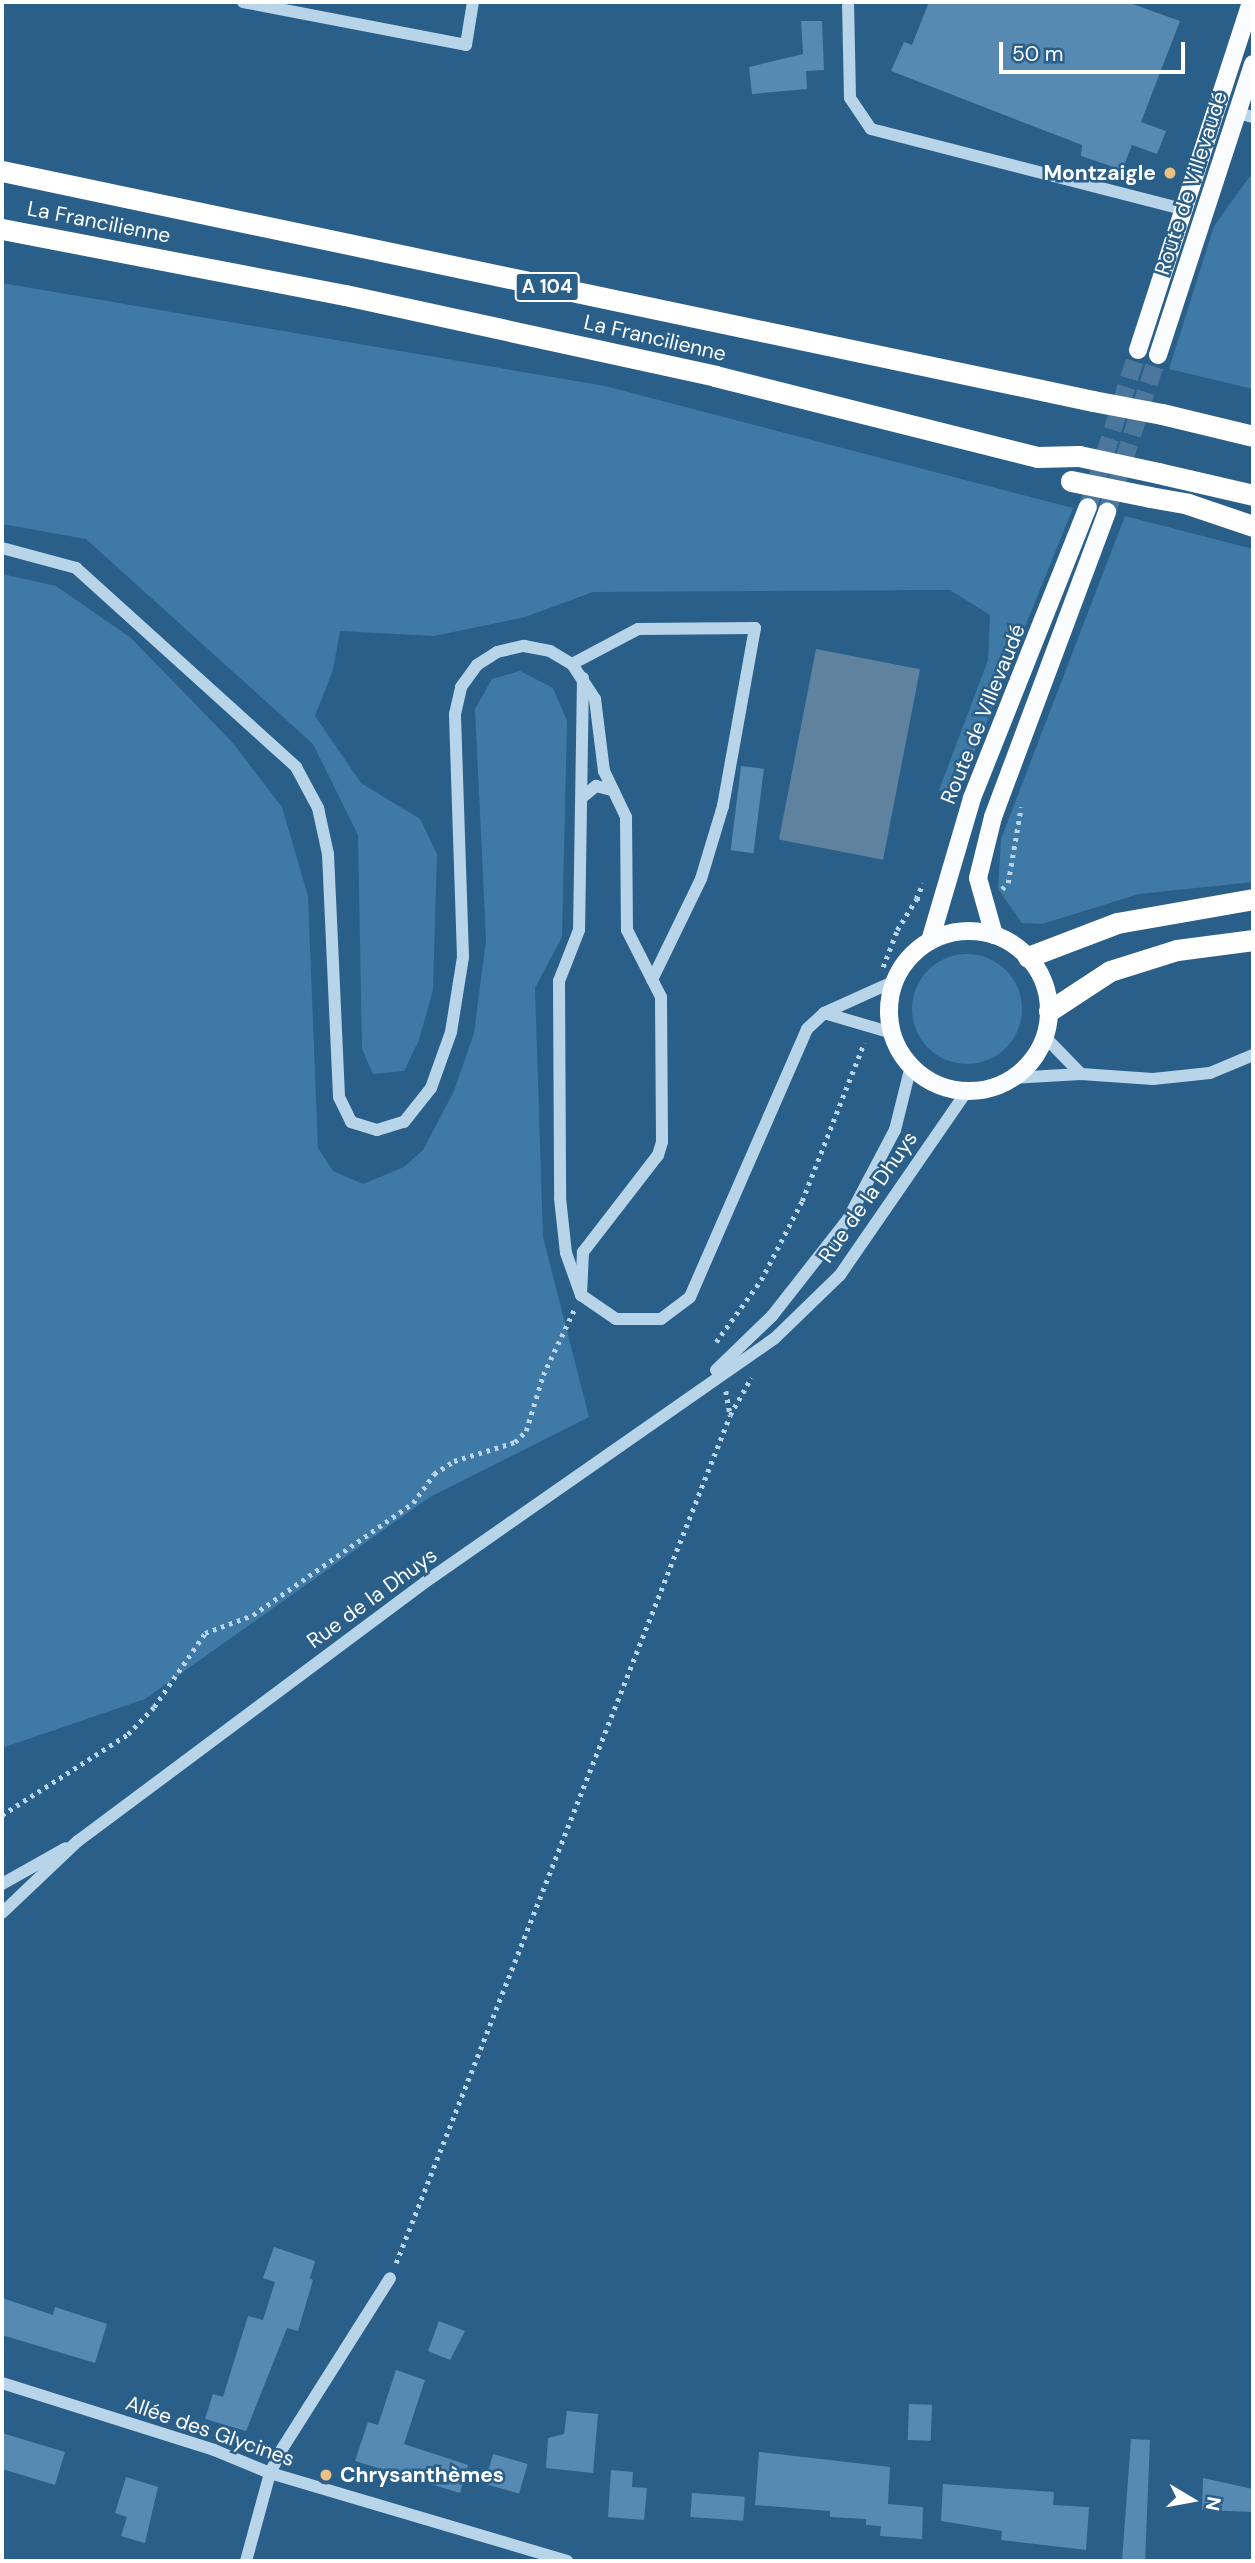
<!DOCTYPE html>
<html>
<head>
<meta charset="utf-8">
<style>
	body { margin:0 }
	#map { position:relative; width:1255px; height:2563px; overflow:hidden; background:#2a5f89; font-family:"DM Sans",sans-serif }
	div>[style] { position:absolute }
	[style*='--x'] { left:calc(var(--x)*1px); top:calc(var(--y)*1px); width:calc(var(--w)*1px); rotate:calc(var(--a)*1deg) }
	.green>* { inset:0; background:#3f79a5 }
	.round { border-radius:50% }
	.water>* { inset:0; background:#5f839f; transform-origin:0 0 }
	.building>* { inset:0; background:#568ab2; transform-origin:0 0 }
	.major-tunnel>* { height:18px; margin-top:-9px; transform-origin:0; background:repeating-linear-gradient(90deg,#4a779b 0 18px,transparent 0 27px) }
	.path>* { height:4.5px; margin-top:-2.25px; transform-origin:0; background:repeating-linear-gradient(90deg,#b8d4e9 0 3.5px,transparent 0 8.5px) }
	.minor>* { height:12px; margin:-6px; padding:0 6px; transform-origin:6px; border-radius:6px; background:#b8d4e9 }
	.major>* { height:18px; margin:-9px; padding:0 9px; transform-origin:9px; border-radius:9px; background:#fafcfe }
	.major>.ring { margin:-9px; padding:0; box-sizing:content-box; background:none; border:18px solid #fafcfe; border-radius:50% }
	.highway>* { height:21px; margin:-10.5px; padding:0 10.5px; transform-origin:10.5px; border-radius:10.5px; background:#fff }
	.highway-bridge>* { height:21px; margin:-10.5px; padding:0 10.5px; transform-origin:10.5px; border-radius:10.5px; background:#fff }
	.dots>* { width:19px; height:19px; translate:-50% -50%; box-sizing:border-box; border:4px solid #2a5f89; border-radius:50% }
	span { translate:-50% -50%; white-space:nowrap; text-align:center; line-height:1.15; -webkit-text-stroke:5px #2a5f89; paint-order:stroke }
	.shield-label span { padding:2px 5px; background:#2a5f89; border:2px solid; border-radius:5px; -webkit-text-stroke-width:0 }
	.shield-label { font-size:19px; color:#fff; font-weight:700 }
	.poi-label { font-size:21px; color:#fff; font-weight:700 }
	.right { translate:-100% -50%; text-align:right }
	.left { translate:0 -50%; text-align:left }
	.street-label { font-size:21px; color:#fff }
	.frame { position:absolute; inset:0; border:4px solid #fff; pointer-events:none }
	.north { position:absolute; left:1157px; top:2465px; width:70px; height:70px; -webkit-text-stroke:5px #2a5f89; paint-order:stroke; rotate:100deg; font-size:19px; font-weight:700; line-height:28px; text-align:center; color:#fff }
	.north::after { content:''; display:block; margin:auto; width:24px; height:32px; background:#fff; clip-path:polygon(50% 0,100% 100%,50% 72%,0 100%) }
	.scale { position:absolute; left:999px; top:42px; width:186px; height:32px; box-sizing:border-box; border:4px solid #fff; border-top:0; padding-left:9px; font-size:21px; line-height:24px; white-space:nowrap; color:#fff; -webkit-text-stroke:5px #2a5f89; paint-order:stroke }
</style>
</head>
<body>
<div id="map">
	<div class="green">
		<i style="clip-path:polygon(1253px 172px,1253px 389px,1169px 369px,1214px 226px)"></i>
		<i style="clip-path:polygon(2px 283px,605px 386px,1073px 508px,957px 795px,939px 790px,988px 660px,990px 615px,950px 590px,593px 592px,525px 617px,434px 636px,340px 631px,333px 670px,315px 716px,361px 783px,420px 819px,437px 854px,433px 990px,419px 1040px,404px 1071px,373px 1074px,362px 1049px,358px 835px,313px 744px,86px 539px,2px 524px)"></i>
		<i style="clip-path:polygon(1125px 516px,1253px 549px,1253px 882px,1139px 894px,1042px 924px,1022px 923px,998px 889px,1001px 839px)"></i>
		<i style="clip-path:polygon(2px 574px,56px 586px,131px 638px,232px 742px,282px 807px,308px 896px,318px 1148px,333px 1171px,363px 1184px,404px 1167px,423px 1150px,454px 1091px,474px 1033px,486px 940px,475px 709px,492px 679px,520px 671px,553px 688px,567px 721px,562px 937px,535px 988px,543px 1237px,589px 1417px,430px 1497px,145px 1699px,2px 1748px)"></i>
		<i class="round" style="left:912px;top:954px;width:110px;height:110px"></i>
	</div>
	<div class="water">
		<i style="left:816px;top:649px;width:106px;height:194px;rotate:11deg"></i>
	</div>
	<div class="building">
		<i style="clip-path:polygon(929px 2px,1127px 2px,1180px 21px,1141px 122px,1166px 131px,1157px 154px,1132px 145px,1122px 170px,1081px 156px,1082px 145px,891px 71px,904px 42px,912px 45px)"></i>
		<i style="clip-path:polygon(801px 21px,822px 21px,824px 70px,806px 71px,807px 89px,752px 94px,749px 67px,803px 54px)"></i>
		<i style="left:741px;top:766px;width:23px;height:85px;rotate:7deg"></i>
		<i style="clip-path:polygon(274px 2247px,315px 2261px,310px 2278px,313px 2280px,298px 2331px,287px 2328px,246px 2431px,205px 2419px,213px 2394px,223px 2397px,248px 2316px,263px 2320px,275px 2282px,263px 2278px)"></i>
		<i style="clip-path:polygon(2px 2298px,53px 2315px,55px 2307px,107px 2324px,95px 2363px,2px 2335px)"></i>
		<i style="clip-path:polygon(439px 2321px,465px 2331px,450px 2360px,428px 2351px)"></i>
		<i style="clip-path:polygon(396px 2370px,425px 2380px,404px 2444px,468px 2465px,460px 2493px,355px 2461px,368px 2422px,378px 2425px)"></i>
		<i style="left:909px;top:2404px;width:23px;height:36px;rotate:2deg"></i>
		<i style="clip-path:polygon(567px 2411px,598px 2414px,593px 2473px,546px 2468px,548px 2438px,564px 2434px)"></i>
		<i style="clip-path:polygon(2px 2433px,65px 2452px,55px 2485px,2px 2469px)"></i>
		<i style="clip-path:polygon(1131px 2439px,1150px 2440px,1145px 2561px,1122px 2561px)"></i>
		<i style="clip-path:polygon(759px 2452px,890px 2467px,888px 2504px,923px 2507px,922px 2539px,880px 2536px,881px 2526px,866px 2525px,866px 2519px,830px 2517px,830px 2511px,755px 2505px)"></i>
		<i style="left:493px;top:2454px;width:36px;height:31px;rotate:16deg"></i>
		<i style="clip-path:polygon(611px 2470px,633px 2472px,632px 2487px,647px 2488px,644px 2520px,608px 2517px)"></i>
		<i style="clip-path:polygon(126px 2477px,158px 2487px,145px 2543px,121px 2536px,127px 2517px,115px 2513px)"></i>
		<i style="clip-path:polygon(1203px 2478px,1253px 2489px,1253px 2512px,1202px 2510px)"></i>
		<i style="clip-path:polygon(943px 2484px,1054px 2492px,1053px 2505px,1089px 2507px,1086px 2550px,1001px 2540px,1002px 2531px,941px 2521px)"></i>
		<i style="left:692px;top:2493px;width:53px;height:24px;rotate:4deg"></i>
	</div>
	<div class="major-tunnel">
		<i style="--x:1088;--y:507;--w:165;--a:-72.3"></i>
		<i style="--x:1107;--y:512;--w:165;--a:-72"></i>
	</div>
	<div class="path">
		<i style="--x:1002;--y:889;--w:8;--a:-45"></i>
		<i style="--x:1008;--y:883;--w:77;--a:-80.3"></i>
		<i style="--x:916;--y:899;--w:17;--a:-66"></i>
		<i style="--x:883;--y:967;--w:40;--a:-69"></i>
		<i style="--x:897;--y:930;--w:36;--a:-58"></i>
		<i style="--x:916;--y:899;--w:6;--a:0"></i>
		<i style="--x:716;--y:1342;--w:77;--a:-54"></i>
		<i style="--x:761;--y:1280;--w:89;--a:-62.6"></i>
		<i style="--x:802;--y:1201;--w:170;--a:-68.6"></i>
		<i style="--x:726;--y:1391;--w:23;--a:80"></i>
		<i style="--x:2;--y:1815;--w:150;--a:-32.7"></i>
		<i style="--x:128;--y:1734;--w:37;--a:-46"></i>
		<i style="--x:154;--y:1707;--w:90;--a:-55.4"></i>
		<i style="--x:205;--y:1633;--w:51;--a:-20.6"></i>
		<i style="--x:253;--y:1615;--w:195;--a:-35"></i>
		<i style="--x:413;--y:1503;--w:36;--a:-54"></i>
		<i style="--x:434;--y:1474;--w:24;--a:-33"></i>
		<i style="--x:454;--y:1461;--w:64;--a:-17.3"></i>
		<i style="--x:515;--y:1442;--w:16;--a:-45"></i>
		<i style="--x:526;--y:1431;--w:59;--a:-73.1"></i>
		<i style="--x:543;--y:1375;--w:72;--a:-64.5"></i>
		<i style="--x:396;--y:2263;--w:911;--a:-68.5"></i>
		<i style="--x:730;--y:1415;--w:43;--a:-60.4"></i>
	</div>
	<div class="minor">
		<i style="--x:243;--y:2;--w:227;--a:10.9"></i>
		<i style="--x:466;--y:45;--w:44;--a:-80.8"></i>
		<i style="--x:848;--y:2;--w:96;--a:88.8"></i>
		<i style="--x:850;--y:98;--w:37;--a:56"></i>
		<i style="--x:871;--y:129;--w:322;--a:14.4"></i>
		<i style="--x:1238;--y:113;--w:16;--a:15"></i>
		<i style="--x:2;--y:548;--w:77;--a:15.1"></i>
		<i style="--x:76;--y:568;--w:297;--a:42.1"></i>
		<i style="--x:296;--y:767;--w:47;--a:61.8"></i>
		<i style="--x:318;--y:808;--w:47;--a:77.7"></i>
		<i style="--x:328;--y:854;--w:243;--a:87.4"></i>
		<i style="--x:339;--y:1097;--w:28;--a:64"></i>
		<i style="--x:351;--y:1122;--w:27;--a:17"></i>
		<i style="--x:377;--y:1130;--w:28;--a:-17"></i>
		<i style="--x:404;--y:1122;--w:43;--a:-51.5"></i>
		<i style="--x:431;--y:1088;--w:59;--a:-70.3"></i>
		<i style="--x:451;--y:1032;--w:76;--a:-80.9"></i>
		<i style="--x:463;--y:957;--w:243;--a:-91.9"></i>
		<i style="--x:455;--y:714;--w:28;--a:-77"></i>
		<i style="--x:461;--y:687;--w:27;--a:-54"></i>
		<i style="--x:477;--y:665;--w:24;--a:-33"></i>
		<i style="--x:497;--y:652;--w:28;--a:-13"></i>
		<i style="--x:524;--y:646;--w:26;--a:11"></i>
		<i style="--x:550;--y:651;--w:26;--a:31"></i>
		<i style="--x:572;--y:664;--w:42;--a:56.7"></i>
		<i style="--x:595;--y:699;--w:73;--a:82.9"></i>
		<i style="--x:604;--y:771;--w:51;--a:64.4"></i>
		<i style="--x:626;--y:817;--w:113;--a:89.5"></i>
		<i style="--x:627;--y:930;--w:75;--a:63.1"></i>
		<i style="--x:661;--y:997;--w:145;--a:89.6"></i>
		<i style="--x:662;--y:1142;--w:14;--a:107"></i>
		<i style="--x:658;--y:1155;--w:123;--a:127.7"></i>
		<i style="--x:583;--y:1252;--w:43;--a:92.7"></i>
		<i style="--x:572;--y:664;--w:75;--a:-27.9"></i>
		<i style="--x:638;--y:629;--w:117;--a:-0.5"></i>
		<i style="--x:755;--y:628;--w:181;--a:100.2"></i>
		<i style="--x:723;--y:806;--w:76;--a:106.8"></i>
		<i style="--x:701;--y:879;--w:112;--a:115.9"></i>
		<i style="--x:583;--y:678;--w:252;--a:90.9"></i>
		<i style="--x:579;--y:930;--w:55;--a:111.4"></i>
		<i style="--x:559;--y:981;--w:217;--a:89.7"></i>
		<i style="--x:560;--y:1198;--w:55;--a:83.8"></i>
		<i style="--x:566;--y:1253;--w:45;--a:70.3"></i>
		<i style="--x:581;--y:1295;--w:42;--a:34.4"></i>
		<i style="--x:616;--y:1319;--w:45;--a:0"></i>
		<i style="--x:661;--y:1319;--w:36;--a:-37"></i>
		<i style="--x:690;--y:1297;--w:292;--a:-66.4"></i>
		<i style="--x:807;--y:1029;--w:23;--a:-43"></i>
		<i style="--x:824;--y:1013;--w:78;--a:-24.3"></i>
		<i style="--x:584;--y:796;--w:16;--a:-40"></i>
		<i style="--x:596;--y:786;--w:16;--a:14"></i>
		<i style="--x:824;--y:1013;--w:71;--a:16.4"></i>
		<i style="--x:1045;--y:1037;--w:52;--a:45.8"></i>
		<i style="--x:1013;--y:1078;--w:68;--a:-3.4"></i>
		<i style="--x:1081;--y:1074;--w:72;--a:4"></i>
		<i style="--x:1153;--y:1079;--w:57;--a:-6"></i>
		<i style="--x:1210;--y:1073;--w:47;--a:-22.7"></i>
		<i style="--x:716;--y:1370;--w:78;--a:-44"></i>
		<i style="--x:772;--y:1316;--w:123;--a:-51.9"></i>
		<i style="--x:848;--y:1219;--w:101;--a:-62.2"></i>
		<i style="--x:895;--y:1130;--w:66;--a:-76"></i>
		<i style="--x:2;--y:1884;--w:73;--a:-29.4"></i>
		<i style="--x:2;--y:1913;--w:105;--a:-43.5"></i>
		<i style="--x:78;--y:1841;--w:440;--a:-36.7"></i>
		<i style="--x:431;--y:1578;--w:419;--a:-34.9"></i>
		<i style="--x:775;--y:1338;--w:91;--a:-44.1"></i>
		<i style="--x:840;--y:1275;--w:224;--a:-55.4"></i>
		<i style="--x:2;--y:2383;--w:222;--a:17.5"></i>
		<i style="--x:214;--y:2450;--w:61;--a:22.3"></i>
		<i style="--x:270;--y:2473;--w:310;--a:16.5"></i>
		<i style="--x:246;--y:2561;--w:91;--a:-74.7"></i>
		<i style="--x:270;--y:2473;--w:27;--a:-63"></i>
		<i style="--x:282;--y:2449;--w:202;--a:-57.7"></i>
	</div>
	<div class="major">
		<i style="--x:1138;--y:350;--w:366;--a:-72"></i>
		<i style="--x:1158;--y:355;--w:306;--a:-71.9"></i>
		<i class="ring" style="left:889px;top:931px;width:142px;height:142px"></i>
		<i style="--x:994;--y:935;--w:59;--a:-105.7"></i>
		<i style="--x:978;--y:878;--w:63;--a:-76.2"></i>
		<i style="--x:993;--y:817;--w:326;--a:-69.5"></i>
		<i style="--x:930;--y:941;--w:149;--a:-73.6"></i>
		<i style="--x:972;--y:798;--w:313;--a:-68.3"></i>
	</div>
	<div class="highway">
		<i style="--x:2;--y:171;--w:1115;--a:11.9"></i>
		<i style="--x:2;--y:229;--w:349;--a:10.9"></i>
		<i style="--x:345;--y:295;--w:379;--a:12.3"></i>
		<i style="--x:715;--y:376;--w:332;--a:14.1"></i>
		<i style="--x:1037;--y:457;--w:42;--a:-1.4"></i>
		<i style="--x:1162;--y:414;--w:94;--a:13.6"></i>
		<i style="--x:1158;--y:473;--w:98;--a:13"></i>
		<i style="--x:1150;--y:497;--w:39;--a:10"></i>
		<i style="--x:1188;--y:504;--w:69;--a:18.7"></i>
		<i style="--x:1028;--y:957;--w:95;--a:-20.9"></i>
		<i style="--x:1117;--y:923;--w:138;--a:-10"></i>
		<i style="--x:1049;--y:1011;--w:73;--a:-33.3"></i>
		<i style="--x:1110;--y:971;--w:70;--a:-17.4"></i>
		<i style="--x:1177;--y:950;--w:77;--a:-7.5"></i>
	</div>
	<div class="highway-bridge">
		<i style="--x:1093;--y:401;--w:70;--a:10.7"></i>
		<i style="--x:1079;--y:456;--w:81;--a:12.1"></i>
		<i style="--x:1071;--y:481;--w:81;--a:11.4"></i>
	</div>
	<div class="dots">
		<i style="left:1170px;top:173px;background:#efc180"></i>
		<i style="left:326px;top:2475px;background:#efc180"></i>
	</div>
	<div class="shield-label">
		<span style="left:547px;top:287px">A 104</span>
	</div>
	<div class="poi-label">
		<span class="right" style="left:1156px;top:173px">Montzaigle</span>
		<span class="left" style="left:340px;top:2475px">Chrysanthèmes</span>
	</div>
	<div class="street-label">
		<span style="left:1191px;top:183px;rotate:-72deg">Route de Villevaudé</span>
		<span style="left:99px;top:222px;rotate:11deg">La Francilienne</span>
		<span style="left:655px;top:338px;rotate:13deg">La Francilienne</span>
		<span style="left:983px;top:714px;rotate:-68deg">Route de Villevaudé</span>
		<span style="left:868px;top:1197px;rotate:-55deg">Rue de la Dhuys</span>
		<span style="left:372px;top:1598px;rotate:-36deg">Rue de la Dhuys</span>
		<span style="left:210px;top:2431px;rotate:19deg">Allée des Glycines</span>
	</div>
	<div class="frame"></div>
	<div class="north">N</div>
	<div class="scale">50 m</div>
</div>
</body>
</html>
